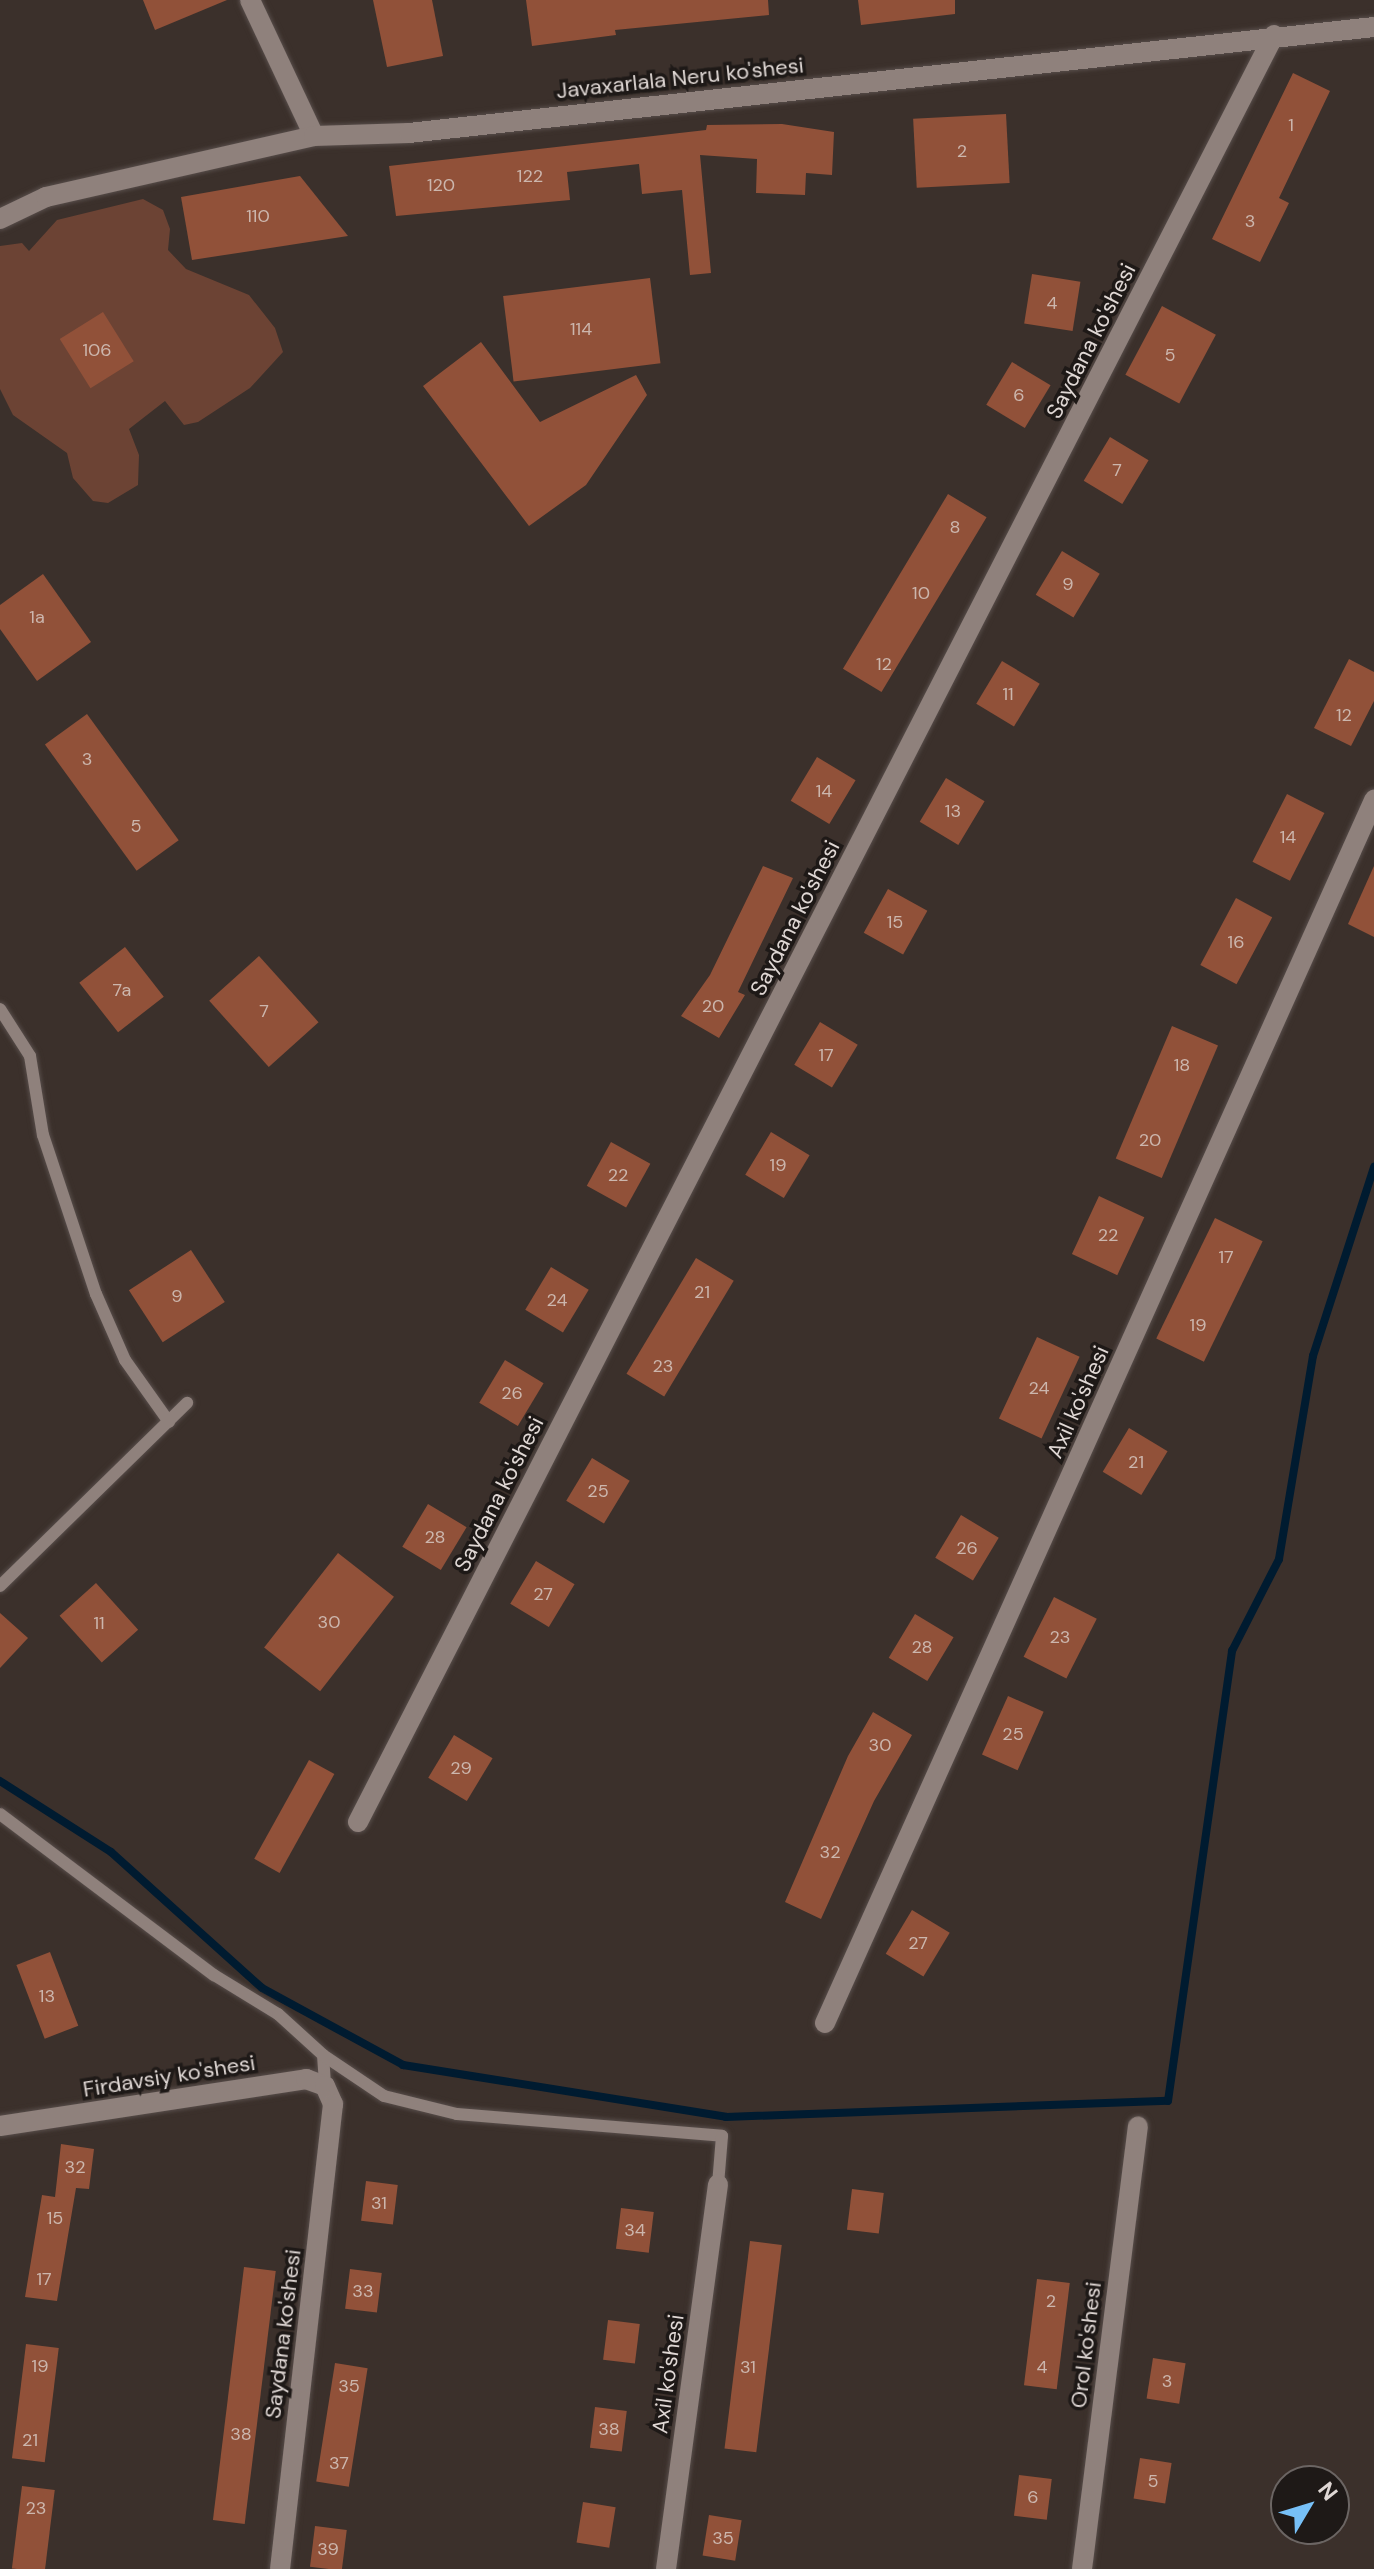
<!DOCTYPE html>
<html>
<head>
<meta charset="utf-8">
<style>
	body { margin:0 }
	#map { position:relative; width:1374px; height:2569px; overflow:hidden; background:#3b302b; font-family:"DM Sans",sans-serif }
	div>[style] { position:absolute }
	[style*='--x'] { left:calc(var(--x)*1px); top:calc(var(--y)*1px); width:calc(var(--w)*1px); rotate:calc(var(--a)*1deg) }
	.green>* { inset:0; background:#6c4334 }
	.stream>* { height:8px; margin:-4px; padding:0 4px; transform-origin:4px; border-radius:4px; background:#001b30 }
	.building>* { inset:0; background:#915139; transform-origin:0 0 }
	.roads { filter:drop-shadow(0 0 2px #574d4a) drop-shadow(0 0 2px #574d4a) }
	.lane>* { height:12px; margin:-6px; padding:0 6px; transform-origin:6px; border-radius:6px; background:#8f817c }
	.street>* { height:20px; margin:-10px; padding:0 10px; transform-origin:10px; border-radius:10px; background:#8f817c }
	.secondary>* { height:20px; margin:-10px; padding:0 10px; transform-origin:10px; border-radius:10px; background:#8f817c }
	span { translate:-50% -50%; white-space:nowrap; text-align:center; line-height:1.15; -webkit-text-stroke:7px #1e1917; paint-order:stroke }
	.number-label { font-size:18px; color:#ccb6ad }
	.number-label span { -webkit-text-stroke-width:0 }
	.street-label { font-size:22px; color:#dfd7d4 }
	.north { position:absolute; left:1270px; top:2465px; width:80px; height:80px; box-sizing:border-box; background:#1e1917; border:2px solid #6b6563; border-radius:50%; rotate:52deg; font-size:22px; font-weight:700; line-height:32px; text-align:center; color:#dfd7d4 }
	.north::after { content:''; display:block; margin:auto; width:28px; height:36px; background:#77c0f7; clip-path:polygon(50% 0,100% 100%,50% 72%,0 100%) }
</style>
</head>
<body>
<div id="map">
	<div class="green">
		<i style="clip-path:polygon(143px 199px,163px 210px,170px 229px,168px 250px,186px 269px,249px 295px,275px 328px,283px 352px,250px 388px,198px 422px,184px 425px,165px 401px,129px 429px,139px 455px,138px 485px,108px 503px,93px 501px,73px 478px,67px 453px,13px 415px,0 389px,0 246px,22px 243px,29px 251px,57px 220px)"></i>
	</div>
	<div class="stream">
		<i style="--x:0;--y:1781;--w:132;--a:32.6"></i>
		<i style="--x:111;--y:1852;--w:203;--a:42"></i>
		<i style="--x:262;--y:1988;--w:161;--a:28.6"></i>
		<i style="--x:403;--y:2065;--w:327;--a:9.1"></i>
		<i style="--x:726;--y:2117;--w:442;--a:-2.1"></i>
		<i style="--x:1168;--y:2101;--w:455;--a:-81.9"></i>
		<i style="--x:1232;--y:1651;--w:103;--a:-62.9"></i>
		<i style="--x:1279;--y:1559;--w:206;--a:-80.5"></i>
		<i style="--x:1313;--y:1356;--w:199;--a:-72.1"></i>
	</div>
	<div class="building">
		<i style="clip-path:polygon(143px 0,227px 0,155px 30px)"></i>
		<i style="clip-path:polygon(373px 0,432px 0,443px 56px,387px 67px)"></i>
		<i style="clip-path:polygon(526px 0,768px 0,769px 15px,615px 30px,616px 35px,532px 46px)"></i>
		<i style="clip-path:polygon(858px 0,955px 0,955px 14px,861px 25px)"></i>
		<i style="clip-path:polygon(1293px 73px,1330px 91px,1279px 198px,1289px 203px,1260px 262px,1212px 239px)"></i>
		<i style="left:1006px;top:114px;width:69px;height:93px;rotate:87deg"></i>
		<i style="clip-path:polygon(782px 124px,834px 132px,832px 175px,806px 173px,805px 195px,756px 193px,757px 159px,700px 155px,711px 273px,690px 275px,682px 190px,642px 194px,639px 164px,567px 172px,570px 200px,396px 216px,389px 166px,706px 130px,707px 125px)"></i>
		<i style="clip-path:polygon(300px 176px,348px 236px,192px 260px,181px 197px)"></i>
		<i style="left:1032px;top:274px;width:49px;height:50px;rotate:9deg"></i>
		<i style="left:650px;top:278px;width:86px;height:148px;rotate:83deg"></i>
		<i style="left:1162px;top:306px;width:61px;height:78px;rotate:28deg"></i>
		<i style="left:103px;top:312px;width:58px;height:51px;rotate:58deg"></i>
		<i style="clip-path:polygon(481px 342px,540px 422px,636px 375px,647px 395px,586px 485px,529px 526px,423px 386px)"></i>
		<i style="left:1012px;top:362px;width:45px;height:50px;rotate:31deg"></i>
		<i style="left:1110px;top:437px;width:45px;height:51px;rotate:31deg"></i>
		<i style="left:948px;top:494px;width:45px;height:204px;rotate:31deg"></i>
		<i style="left:1062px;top:551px;width:44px;height:51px;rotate:31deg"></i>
		<i style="clip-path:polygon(43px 574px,91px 642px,37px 681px,0 629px,0 605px)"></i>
		<i style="clip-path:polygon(1349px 659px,1374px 672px,1374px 701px,1351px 746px,1314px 728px)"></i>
		<i style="left:1002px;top:661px;width:44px;height:50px;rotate:31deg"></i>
		<i style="left:87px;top:714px;width:156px;height:52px;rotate:54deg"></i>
		<i style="left:817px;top:757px;width:45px;height:51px;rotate:31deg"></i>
		<i style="left:946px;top:778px;width:45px;height:51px;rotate:31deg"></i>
		<i style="left:1287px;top:794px;width:42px;height:76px;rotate:27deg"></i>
		<i style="clip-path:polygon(763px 866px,793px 878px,738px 992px,745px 995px,719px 1038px,681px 1016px,710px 975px)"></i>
		<i style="clip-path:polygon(1374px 866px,1374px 937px,1348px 924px)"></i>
		<i style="left:888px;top:889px;width:45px;height:50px;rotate:29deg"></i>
		<i style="left:1236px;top:898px;width:41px;height:76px;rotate:28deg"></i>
		<i style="left:125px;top:947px;width:63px;height:58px;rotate:52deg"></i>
		<i style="left:259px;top:956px;width:89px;height:67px;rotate:48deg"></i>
		<i style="left:820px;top:1022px;width:44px;height:50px;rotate:31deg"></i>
		<i style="left:1172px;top:1026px;width:50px;height:144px;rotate:23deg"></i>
		<i style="left:771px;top:1132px;width:45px;height:50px;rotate:31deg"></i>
		<i style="left:611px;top:1142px;width:45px;height:50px;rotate:29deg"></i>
		<i style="left:1099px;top:1196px;width:50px;height:64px;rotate:25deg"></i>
		<i style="left:1215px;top:1218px;width:53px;height:134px;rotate:26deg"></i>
		<i style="left:191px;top:1250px;width:62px;height:74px;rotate:57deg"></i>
		<i style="left:696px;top:1258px;width:44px;height:135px;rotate:31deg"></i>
		<i style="left:551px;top:1267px;width:44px;height:50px;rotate:31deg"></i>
		<i style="left:1037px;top:1337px;width:47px;height:90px;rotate:25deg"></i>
		<i style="left:505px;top:1360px;width:45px;height:50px;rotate:31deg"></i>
		<i style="left:1129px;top:1428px;width:45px;height:51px;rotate:31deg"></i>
		<i style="left:592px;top:1458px;width:44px;height:50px;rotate:31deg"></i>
		<i style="left:428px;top:1504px;width:45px;height:50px;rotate:31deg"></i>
		<i style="left:961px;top:1515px;width:44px;height:50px;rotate:31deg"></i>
		<i style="left:338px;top:1553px;width:71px;height:120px;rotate:38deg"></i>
		<i style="left:536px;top:1561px;width:45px;height:50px;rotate:31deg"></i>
		<i style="left:96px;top:1583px;width:63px;height:49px;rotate:48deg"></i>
		<i style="left:1054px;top:1597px;width:48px;height:67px;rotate:27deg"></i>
		<i style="clip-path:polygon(0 1613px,28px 1638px,0 1668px)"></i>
		<i style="left:915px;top:1614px;width:45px;height:51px;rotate:31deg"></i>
		<i style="left:1008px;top:1696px;width:39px;height:64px;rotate:24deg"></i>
		<i style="clip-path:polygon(873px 1712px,912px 1735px,874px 1801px,821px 1919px,785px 1902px,848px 1756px)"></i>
		<i style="left:454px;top:1735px;width:45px;height:50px;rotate:31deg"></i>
		<i style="left:309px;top:1760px;width:29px;height:113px;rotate:29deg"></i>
		<i style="left:912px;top:1910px;width:44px;height:51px;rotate:31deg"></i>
		<i style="left:50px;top:1952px;width:79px;height:36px;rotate:69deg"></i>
		<i style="clip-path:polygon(61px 2144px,94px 2149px,89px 2189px,76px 2188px,57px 2301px,25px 2297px,42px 2195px,55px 2197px)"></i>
		<i style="left:366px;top:2181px;width:32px;height:40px;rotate:7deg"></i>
		<i style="left:852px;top:2189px;width:32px;height:41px;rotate:7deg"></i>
		<i style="left:621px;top:2208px;width:33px;height:41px;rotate:7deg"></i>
		<i style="left:750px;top:2241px;width:32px;height:209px;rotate:7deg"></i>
		<i style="left:244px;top:2267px;width:32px;height:255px;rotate:7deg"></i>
		<i style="left:350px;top:2269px;width:32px;height:40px;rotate:7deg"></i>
		<i style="left:1037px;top:2279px;width:33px;height:107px;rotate:7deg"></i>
		<i style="left:608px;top:2320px;width:32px;height:40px;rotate:7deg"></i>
		<i style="left:26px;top:2344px;width:33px;height:115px;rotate:7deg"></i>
		<i style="left:1153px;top:2358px;width:33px;height:41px;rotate:9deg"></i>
		<i style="left:335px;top:2363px;width:33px;height:120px;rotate:9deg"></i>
		<i style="left:595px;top:2407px;width:32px;height:41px;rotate:7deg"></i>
		<i style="left:1140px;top:2458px;width:32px;height:41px;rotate:9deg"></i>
		<i style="left:1019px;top:2475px;width:33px;height:41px;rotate:7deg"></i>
		<i style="left:22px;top:2486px;width:33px;height:83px;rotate:7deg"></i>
		<i style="left:583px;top:2502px;width:33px;height:41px;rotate:9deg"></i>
		<i style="left:709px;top:2515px;width:33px;height:41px;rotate:9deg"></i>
		<i style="left:315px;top:2526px;width:32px;height:41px;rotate:7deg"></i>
	</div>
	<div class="roads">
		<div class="lane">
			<i style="--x:0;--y:1009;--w:56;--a:57.4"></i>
			<i style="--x:30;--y:1056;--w:80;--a:80.7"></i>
			<i style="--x:43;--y:1135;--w:168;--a:71.6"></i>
			<i style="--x:96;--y:1294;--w:72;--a:66.3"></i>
			<i style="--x:125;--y:1360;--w:76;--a:54.6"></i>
			<i style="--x:0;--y:1586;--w:262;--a:-44.4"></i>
			<i style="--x:0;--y:1814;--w:268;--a:37"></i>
			<i style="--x:214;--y:1975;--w:75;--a:31.4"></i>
			<i style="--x:278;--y:2014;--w:61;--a:42.3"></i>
			<i style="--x:323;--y:2055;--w:31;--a:86"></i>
			<i style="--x:323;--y:2055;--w:73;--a:33.9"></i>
			<i style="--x:384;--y:2096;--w:75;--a:13.9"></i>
			<i style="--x:457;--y:2114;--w:266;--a:4.7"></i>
			<i style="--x:722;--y:2136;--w:49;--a:94.7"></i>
		</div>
		<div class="street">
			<i style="--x:250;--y:0;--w:150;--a:64.8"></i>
			<i style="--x:358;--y:1822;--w:2008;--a:-62.86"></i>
			<i style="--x:825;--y:2023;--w:1341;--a:-65.82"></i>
			<i style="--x:0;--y:2126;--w:310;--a:-8.7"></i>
			<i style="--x:306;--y:2079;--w:20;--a:20"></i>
			<i style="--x:325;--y:2086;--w:20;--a:66"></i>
			<i style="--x:333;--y:2104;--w:468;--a:96.5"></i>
			<i style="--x:666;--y:2569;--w:388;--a:-82.3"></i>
			<i style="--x:1082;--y:2569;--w:446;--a:-82.8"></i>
		</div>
		<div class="secondary">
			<i style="--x:0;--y:219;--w:51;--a:-25.6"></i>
			<i style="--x:46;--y:197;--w:275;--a:-12.8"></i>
			<i style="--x:314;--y:136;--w:95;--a:-1.8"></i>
			<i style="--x:409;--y:133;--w:971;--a:-6.27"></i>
		</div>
	</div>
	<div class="number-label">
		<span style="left:1291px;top:125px">1</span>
		<span style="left:962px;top:151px">2</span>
		<span style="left:530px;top:176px">122</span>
		<span style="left:441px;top:185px">120</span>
		<span style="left:258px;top:216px">110</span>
		<span style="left:1250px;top:221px">3</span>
		<span style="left:1052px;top:303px">4</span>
		<span style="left:581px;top:329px">114</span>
		<span style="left:97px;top:350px">106</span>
		<span style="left:1170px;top:355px">5</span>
		<span style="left:1019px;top:395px">6</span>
		<span style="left:1117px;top:470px">7</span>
		<span style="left:955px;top:527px">8</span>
		<span style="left:1068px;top:584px">9</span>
		<span style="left:921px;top:593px">10</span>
		<span style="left:37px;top:617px">1a</span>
		<span style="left:884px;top:664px">12</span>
		<span style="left:1008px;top:694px">11</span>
		<span style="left:1344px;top:715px">12</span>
		<span style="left:87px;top:759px">3</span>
		<span style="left:824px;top:791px">14</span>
		<span style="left:953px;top:811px">13</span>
		<span style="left:136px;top:826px">5</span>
		<span style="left:1288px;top:837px">14</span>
		<span style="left:895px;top:922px">15</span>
		<span style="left:1236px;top:942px">16</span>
		<span style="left:122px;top:990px">7a</span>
		<span style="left:713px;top:1006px">20</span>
		<span style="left:264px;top:1011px">7</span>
		<span style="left:826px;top:1055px">17</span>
		<span style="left:1182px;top:1065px">18</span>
		<span style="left:1150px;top:1140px">20</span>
		<span style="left:778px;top:1165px">19</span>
		<span style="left:618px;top:1175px">22</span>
		<span style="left:1108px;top:1235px">22</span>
		<span style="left:1226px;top:1257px">17</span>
		<span style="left:702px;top:1292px">21</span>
		<span style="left:177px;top:1296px">9</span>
		<span style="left:557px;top:1300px">24</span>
		<span style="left:1198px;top:1325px">19</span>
		<span style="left:663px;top:1366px">23</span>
		<span style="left:1039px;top:1388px">24</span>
		<span style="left:512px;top:1393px">26</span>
		<span style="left:1136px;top:1462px">21</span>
		<span style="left:598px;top:1491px">25</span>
		<span style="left:435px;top:1537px">28</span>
		<span style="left:967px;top:1548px">26</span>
		<span style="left:543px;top:1594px">27</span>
		<span style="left:329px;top:1622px">30</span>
		<span style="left:99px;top:1623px">11</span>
		<span style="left:1060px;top:1637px">23</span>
		<span style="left:922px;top:1647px">28</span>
		<span style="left:1013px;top:1734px">25</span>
		<span style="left:880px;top:1745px">30</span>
		<span style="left:461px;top:1768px">29</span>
		<span style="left:830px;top:1852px">32</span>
		<span style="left:918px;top:1943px">27</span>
		<span style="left:47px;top:1996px">13</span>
		<span style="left:75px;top:2167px">32</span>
		<span style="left:379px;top:2203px">31</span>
		<span style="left:55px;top:2218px">15</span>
		<span style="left:635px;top:2230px">34</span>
		<span style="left:44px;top:2279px">17</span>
		<span style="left:363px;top:2291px">33</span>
		<span style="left:1051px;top:2301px">2</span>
		<span style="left:40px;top:2366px">19</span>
		<span style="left:748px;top:2367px">31</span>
		<span style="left:1042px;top:2367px">4</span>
		<span style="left:1167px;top:2381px">3</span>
		<span style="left:349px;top:2386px">35</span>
		<span style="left:609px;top:2429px">38</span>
		<span style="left:241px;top:2434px">38</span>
		<span style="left:30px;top:2440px">21</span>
		<span style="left:339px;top:2463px">37</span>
		<span style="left:1153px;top:2481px">5</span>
		<span style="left:1033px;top:2497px">6</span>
		<span style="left:36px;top:2508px">23</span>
		<span style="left:723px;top:2538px">35</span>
		<span style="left:328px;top:2549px">39</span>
	</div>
	<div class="street-label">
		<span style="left:680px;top:78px;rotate:-6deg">Javaxarlala Neru ko'shesi</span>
		<span style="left:1091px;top:341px;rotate:-63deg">Saydana ko'shesi</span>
		<span style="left:795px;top:918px;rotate:-63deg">Saydana ko'shesi</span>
		<span style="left:1078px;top:1402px;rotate:-66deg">Axil ko'shesi</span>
		<span style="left:499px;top:1494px;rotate:-63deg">Saydana ko'shesi</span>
		<span style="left:169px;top:2076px;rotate:-9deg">Firdavsiy ko'shesi</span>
		<span style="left:283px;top:2334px;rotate:-83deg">Saydana ko'shesi</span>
		<span style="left:1086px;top:2345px;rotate:-83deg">Orol ko'shesi</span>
		<span style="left:668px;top:2374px;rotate:-82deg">Axil ko'shesi</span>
	</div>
	<div class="north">N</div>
</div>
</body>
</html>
